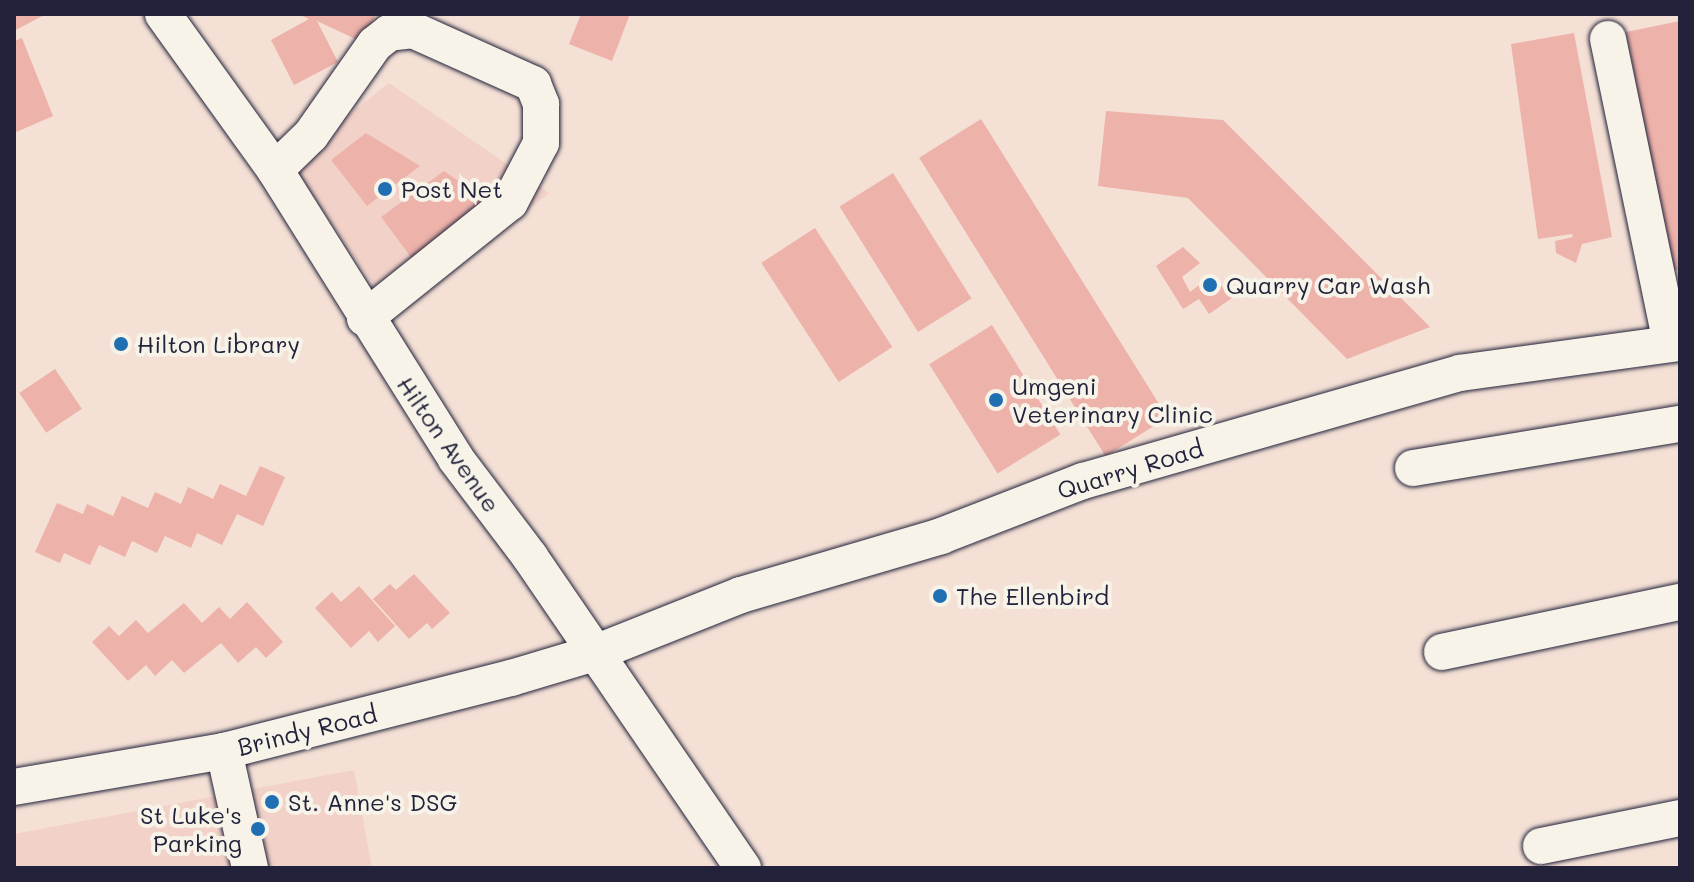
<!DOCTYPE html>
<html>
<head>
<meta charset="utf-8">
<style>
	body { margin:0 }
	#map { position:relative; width:1694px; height:882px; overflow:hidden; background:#f4e0d5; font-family:Mali,sans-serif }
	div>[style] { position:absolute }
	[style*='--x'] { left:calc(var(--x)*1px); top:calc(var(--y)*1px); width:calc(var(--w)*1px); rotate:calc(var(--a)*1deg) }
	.built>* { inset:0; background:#f2d2c8 }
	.building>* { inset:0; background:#edb2aa; transform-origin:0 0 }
	.roads { filter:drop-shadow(0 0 2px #22223b) drop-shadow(0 0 2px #22223b) }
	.minor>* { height:36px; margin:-18px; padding:0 18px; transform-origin:18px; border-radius:18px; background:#f7f3e8 }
	.dots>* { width:22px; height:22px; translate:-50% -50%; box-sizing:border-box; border:4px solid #f7f3e8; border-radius:50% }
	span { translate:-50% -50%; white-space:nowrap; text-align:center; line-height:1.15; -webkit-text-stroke:8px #f7f3e8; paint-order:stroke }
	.poi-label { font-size:24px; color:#22223b }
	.left { translate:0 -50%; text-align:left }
	.right { translate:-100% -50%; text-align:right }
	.street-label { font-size:24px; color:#22223b }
	.frame { position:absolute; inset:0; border:16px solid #22223b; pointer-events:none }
</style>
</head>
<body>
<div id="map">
	<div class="built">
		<i style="clip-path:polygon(389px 83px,549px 193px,395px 315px,289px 162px)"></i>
		<i style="clip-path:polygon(354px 770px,372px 868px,14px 868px,14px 834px)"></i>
	</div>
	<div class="building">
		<i style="clip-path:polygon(14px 14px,46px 14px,14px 31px)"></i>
		<i style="clip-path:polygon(298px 14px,376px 14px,362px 42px,317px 21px,338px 62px,294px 85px,271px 40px,309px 19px)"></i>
		<i style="clip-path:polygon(581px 14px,630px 14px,612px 61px,569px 44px)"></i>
		<i style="clip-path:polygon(1680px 21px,1680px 269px,1672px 271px,1626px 32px)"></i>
		<i style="clip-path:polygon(1574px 33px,1612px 237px,1582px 244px,1576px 263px,1556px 253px,1555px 241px,1573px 237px,1572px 234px,1538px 239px,1511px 44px)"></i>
		<i style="clip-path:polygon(22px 38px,53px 116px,14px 133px,14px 41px)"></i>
		<i style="clip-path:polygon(1106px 111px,1223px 120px,1430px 327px,1347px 359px,1188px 198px,1098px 186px)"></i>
		<i style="left:981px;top:119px;width:352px;height:73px;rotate:58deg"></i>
		<i style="clip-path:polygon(366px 133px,420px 166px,367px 206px,331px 160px)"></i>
		<i style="clip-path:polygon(444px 171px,495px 206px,416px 264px,381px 217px)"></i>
		<i style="left:893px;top:173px;width:148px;height:63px;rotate:58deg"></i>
		<i style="left:815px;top:228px;width:142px;height:64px;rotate:57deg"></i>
		<i style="clip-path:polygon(1183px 247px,1200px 263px,1182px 277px,1190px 292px,1212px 275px,1232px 298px,1209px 314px,1199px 299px,1183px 309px,1156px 266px)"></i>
		<i style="left:992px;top:325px;width:129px;height:74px;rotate:58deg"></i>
		<i style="left:55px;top:369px;width:48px;height:43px;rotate:56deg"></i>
		<i style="clip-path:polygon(260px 466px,285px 477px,263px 526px,237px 514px,222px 545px,197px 533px,191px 548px,165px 536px,157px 553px,132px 541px,125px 557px,99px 545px,90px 565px,64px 553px,60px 563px,35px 552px,57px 503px,83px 514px,87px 504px,113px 516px,122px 496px,148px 508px,155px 492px,181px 504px,188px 487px,213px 499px,220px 484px,246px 496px)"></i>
		<i style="clip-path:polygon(414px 574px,450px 613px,432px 629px,427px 623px,409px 639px,373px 599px,390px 584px,396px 590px)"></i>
		<i style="clip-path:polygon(359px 586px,395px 626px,378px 642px,369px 631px,351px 648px,315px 608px,332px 592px,341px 602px)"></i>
		<i style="clip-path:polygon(247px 602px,283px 642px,266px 658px,256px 647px,238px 663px,221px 643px,184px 673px,172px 660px,155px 676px,146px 665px,128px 681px,92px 642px,109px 626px,119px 636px,136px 620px,148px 633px,184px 603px,202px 623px,219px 607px,230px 619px)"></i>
	</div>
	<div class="roads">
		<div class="minor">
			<i style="--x:163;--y:14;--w:192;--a:54.3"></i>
			<i style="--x:275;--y:170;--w:341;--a:57.9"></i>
			<i style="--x:456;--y:459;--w:123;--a:52.9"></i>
			<i style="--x:530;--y:557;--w:377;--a:55.6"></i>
			<i style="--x:1608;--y:39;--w:311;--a:78.3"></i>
			<i style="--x:275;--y:170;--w:50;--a:-44.2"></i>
			<i style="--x:311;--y:135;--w:111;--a:-54.9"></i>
			<i style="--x:375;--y:44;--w:18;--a:-38"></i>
			<i style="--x:389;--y:33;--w:24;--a:-7"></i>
			<i style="--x:413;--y:30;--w:132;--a:24.2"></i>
			<i style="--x:533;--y:84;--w:22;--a:68"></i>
			<i style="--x:541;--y:104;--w:39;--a:90"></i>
			<i style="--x:541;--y:143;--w:67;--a:117.7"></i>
			<i style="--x:510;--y:202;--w:186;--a:141.3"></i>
			<i style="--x:1413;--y:468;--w:271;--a:-9.4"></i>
			<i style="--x:1442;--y:652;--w:243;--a:-11.9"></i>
			<i style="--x:224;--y:751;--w:120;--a:77.5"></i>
			<i style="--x:14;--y:787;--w:213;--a:-9.7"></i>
			<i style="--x:224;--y:751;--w:296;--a:-14.3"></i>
			<i style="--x:511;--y:678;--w:88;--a:-16.6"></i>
			<i style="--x:595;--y:653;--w:157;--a:-21.7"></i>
			<i style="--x:741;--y:595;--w:209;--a:-16.4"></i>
			<i style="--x:941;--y:536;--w:152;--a:-21.2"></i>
			<i style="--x:1083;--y:481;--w:392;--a:-16"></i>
			<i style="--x:1460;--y:373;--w:222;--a:-7.8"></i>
			<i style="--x:1541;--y:846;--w:142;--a:-11.4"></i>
		</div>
	</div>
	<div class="dots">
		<i style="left:385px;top:189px;background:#1f6fb2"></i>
		<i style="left:1210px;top:285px;background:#1f6fb2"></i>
		<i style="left:121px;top:344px;background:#1f6fb2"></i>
		<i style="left:996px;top:400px;background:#1f6fb2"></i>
		<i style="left:940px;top:596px;background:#1f6fb2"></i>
		<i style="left:272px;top:802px;background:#1f6fb2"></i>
		<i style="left:258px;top:829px;background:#1f6fb2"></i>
	</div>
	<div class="poi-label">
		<span class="left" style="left:401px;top:189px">Post Net</span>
		<span class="left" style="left:1226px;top:285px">Quarry Car Wash</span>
		<span class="left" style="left:137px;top:344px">Hilton Library</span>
		<span class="left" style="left:1012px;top:400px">Umgeni<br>Veterinary Clinic</span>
		<span class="left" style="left:956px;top:596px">The Ellenbird</span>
		<span class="left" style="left:288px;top:802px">St. Anne's DSG</span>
		<span class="right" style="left:242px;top:829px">St Luke's<br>Parking</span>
	</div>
	<div class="street-label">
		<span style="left:449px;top:444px;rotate:55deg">Hilton Avenue</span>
		<span style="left:1130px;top:469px;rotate:-17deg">Quarry Road</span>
		<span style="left:307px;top:730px;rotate:-14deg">Brindy Road</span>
	</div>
	<div class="frame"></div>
</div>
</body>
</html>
